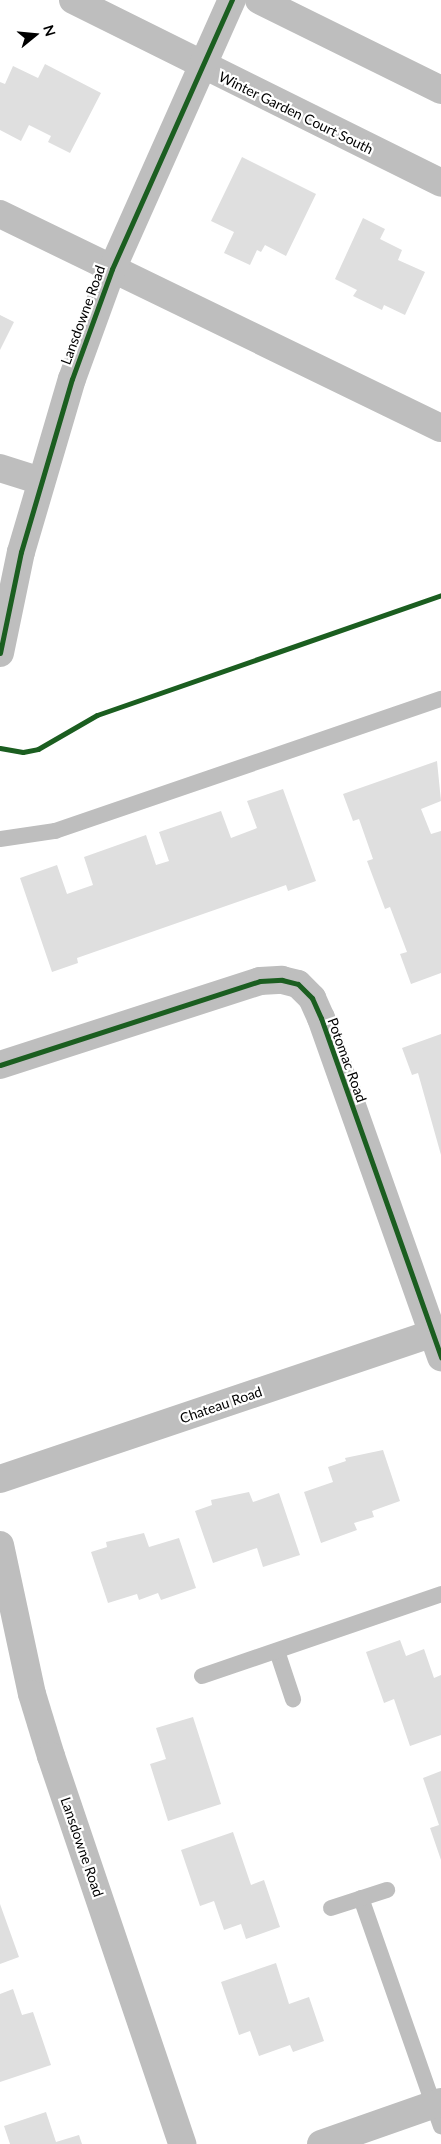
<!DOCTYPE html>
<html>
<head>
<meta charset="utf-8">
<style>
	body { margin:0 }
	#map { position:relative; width:441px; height:2144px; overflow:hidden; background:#fff; font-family:Lato,sans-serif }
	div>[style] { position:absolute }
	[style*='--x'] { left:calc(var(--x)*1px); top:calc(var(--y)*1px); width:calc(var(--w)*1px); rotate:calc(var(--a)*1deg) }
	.building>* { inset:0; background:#dfdfdf }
	.service>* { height:16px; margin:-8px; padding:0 8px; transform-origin:8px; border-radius:8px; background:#bebebe }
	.minor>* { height:28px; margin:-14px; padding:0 14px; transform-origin:14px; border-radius:14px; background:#bebebe }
	.cycleway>* { height:5px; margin:-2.5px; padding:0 2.5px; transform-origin:2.5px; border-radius:2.5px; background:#1b5e20 }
	span { translate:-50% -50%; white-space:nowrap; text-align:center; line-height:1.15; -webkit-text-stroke:4.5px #fff; paint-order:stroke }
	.street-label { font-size:14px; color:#000 }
	.north { position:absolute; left:10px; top:10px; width:50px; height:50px; -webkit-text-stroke:4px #fff; paint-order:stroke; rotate:73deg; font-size:14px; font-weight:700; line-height:20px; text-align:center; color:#000 }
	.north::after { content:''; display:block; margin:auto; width:18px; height:22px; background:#000; clip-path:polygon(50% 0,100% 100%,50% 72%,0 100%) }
</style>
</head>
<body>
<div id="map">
	<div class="building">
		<i style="clip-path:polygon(45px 64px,101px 93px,70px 153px,48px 142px,51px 136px,29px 125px,21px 141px,0 130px,0 82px,5px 84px,13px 66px,38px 78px)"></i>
		<i style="clip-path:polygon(242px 157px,316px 194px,286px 256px,265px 245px,261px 252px,257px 250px,250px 265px,224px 253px,234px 232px,211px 221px)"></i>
		<i style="clip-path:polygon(363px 218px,385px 229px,380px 239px,402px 250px,398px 260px,425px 272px,405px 315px,384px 305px,382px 310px,353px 296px,357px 290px,335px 279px)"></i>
		<i style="clip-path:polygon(0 315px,14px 322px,0 350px)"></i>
		<i style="clip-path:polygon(437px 761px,441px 801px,421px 809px,431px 834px,441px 831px,441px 973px,411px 984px,400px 954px,407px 952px,390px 907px,385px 909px,367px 861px,373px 859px,359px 819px,353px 821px,343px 794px)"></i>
		<i style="clip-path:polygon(283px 789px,316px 881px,288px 891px,286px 885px,77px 958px,78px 963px,52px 972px,20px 878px,57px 865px,67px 894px,93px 885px,84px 857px,146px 835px,156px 865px,169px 861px,159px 832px,221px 811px,231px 838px,257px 828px,247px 801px)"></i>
		<i style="clip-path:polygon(441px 1034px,441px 1155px,418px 1073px,412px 1075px,402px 1048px)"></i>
		<i style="clip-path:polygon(383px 1450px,400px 1501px,372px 1511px,374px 1517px,354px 1523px,357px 1530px,321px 1543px,304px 1492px,333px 1482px,328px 1467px,346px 1461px,345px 1458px)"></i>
		<i style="clip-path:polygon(249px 1492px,253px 1502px,279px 1493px,300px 1555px,263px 1567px,257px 1548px,213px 1563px,195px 1511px,212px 1505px,211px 1500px)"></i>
		<i style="clip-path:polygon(144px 1533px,149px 1547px,179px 1538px,196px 1588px,161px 1600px,158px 1593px,139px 1600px,137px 1594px,108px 1603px,91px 1552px,107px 1547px,106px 1542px)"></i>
		<i style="clip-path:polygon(400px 1640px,406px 1656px,424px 1649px,434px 1678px,441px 1675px,441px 1735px,410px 1746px,394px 1699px,384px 1703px,366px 1652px)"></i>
		<i style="clip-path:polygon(193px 1717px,221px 1804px,168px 1821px,150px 1764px,166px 1759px,156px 1728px)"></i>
		<i style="clip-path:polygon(441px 1771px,441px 1860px,430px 1828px,439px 1825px,423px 1778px)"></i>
		<i style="clip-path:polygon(233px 1832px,251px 1885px,264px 1880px,280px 1927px,246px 1939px,241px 1924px,224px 1930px,214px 1901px,200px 1906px,181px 1850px)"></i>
		<i style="clip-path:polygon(0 1904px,19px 1957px,0 1964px)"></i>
		<i style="clip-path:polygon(276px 1963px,289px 2004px,309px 1997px,324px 2041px,293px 2052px,290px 2045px,259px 2056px,250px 2031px,239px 2035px,221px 1982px)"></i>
		<i style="clip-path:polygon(13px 1989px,22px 2015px,33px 2012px,51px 2065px,0 2082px,0 1994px)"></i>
		<i style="clip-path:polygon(46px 2112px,56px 2142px,79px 2135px,82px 2144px,10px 2144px,4px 2126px)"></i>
	</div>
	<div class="service">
		<i style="--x:0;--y:839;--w:56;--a:-8.3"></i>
		<i style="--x:55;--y:831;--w:408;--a:-18.9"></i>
		<i style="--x:277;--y:1651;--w:51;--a:71.6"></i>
		<i style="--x:202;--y:1676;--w:253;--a:-18.9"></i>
		<i style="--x:361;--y:1898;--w:242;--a:70.7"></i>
		<i style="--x:331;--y:1908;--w:59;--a:-17.8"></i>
	</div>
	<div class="minor">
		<i style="--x:73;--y:0;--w:411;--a:26.4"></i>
		<i style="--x:259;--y:0;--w:203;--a:26.3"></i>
		<i style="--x:0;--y:214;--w:490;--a:25.9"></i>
		<i style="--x:0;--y:468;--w:43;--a:17.6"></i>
		<i style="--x:0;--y:653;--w:103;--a:-78.3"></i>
		<i style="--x:21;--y:552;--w:180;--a:-73.6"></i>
		<i style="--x:72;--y:379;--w:117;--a:-70"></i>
		<i style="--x:112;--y:269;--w:295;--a:-66"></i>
		<i style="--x:0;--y:1065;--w:273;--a:-17.9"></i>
		<i style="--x:260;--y:981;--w:22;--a:-3"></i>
		<i style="--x:282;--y:980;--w:16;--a:14"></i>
		<i style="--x:298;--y:984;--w:20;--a:45"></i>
		<i style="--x:312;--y:998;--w:22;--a:66"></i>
		<i style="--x:321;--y:1018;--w:360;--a:70.5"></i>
		<i style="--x:0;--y:1479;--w:465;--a:-18.6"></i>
		<i style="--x:0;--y:1545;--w:152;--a:77.9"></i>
		<i style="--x:32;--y:1694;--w:65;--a:73"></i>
		<i style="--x:51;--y:1756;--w:410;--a:71.3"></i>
		<i style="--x:321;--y:2144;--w:127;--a:-19.3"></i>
	</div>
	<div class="cycleway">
		<i style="--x:0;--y:653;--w:103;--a:-78.3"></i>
		<i style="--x:21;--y:552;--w:180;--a:-73.6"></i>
		<i style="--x:72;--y:379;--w:117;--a:-70"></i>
		<i style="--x:112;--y:269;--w:295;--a:-66"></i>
		<i style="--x:0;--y:748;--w:23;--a:10"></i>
		<i style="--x:23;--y:752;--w:15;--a:-11"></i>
		<i style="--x:38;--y:749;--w:68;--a:-30"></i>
		<i style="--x:97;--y:715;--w:364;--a:-19.2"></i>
		<i style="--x:0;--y:1065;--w:273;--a:-17.9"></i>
		<i style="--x:260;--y:981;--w:22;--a:-3"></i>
		<i style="--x:282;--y:980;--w:16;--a:14"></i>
		<i style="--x:298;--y:984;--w:20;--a:45"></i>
		<i style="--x:312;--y:998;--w:22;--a:66"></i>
		<i style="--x:321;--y:1018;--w:360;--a:70.5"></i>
	</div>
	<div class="street-label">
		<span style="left:296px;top:113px;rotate:26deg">Winter Garden Court South</span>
		<span style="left:83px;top:315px;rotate:-70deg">Lansdowne Road</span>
		<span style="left:347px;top:1060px;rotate:70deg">Potomac Road</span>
		<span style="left:221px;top:1405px;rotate:-19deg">Chateau Road</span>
		<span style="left:82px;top:1847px;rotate:71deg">Lansdowne Road</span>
	</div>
	<div class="north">N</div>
</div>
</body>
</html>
